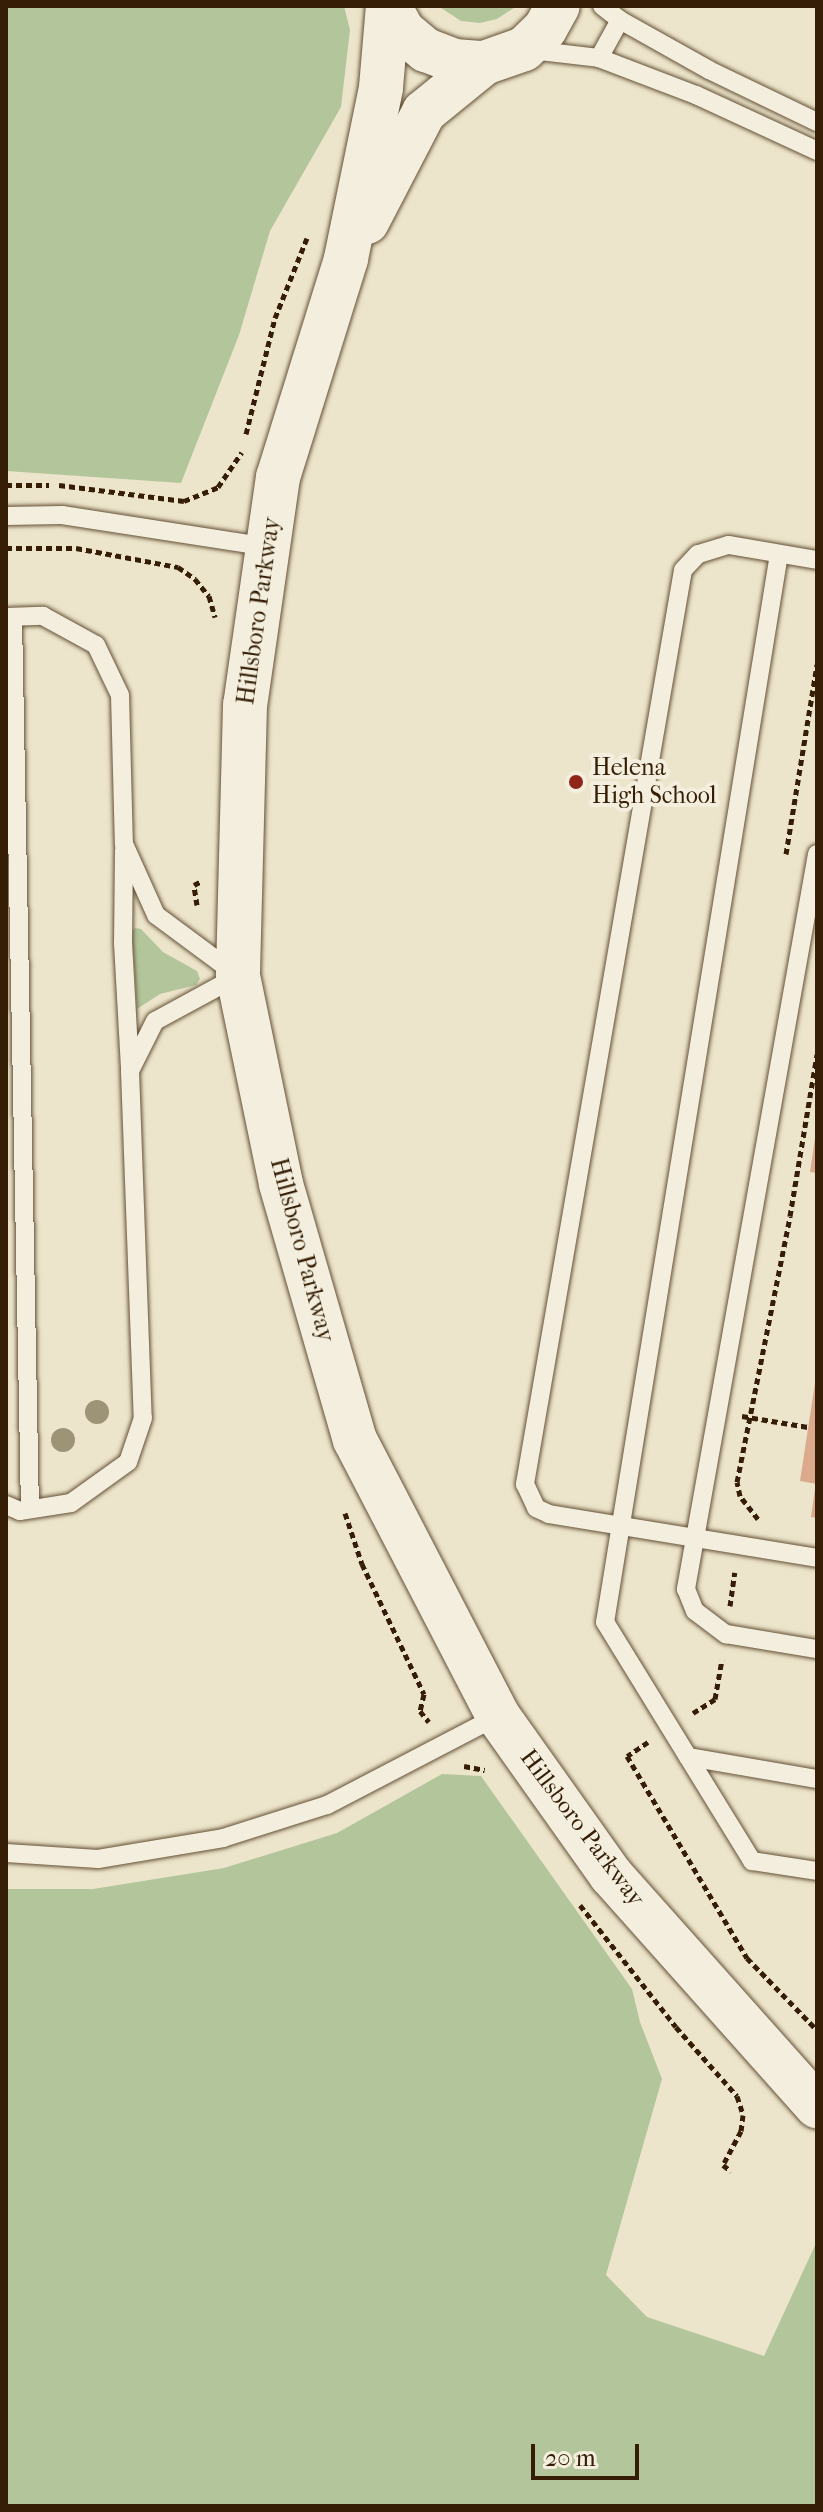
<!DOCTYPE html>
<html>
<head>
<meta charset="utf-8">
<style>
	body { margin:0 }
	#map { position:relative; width:823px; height:2512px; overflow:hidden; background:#ede5cb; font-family:"IM FELL French Canon",serif }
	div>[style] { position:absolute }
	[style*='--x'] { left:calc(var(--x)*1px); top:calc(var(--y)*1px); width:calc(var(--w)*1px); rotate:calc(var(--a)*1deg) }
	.green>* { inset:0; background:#b3c69b }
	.building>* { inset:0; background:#dba98b }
	.path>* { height:5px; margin-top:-2.5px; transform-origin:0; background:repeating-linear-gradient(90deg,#351e05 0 6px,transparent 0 10px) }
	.roads { filter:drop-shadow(0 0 2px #635036) drop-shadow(0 0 2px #635036) }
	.service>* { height:18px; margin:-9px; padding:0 9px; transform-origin:9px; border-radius:9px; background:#f3eedd }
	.tertiary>* { height:44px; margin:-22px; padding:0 22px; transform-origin:22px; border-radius:22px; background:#f3eedd }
	.trees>* { width:24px; height:24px; margin:-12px; border-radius:50%; background:#9d9377 }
	.dots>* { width:22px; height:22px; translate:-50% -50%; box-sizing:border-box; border:4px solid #f3eedd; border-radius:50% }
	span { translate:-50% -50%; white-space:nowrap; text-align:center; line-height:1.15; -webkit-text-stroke:8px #f3eedd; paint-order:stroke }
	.street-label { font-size:24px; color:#351e05 }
	.poi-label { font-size:24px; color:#351e05 }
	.left { translate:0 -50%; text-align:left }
	.frame { position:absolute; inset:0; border:8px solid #351e05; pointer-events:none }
	.scale { position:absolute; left:531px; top:2444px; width:108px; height:36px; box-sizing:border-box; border:4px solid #351e05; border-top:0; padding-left:10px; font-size:24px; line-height:28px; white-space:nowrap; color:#351e05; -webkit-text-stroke:6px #f3eedd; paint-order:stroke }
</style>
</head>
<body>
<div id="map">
	<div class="green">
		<i style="clip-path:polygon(6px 6px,344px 6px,350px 30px,341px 107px,270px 231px,239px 335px,181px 483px,6px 471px)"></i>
		<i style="clip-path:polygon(438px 6px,517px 6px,497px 19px,480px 23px,461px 21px)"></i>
		<i style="clip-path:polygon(135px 928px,141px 929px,163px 952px,197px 971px,200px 979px,196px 985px,160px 994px,137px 1009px,132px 932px)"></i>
		<i style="clip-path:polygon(442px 1774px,481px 1776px,632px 1989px,640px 2022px,662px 2079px,606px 2275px,647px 2317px,764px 2356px,817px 2241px,817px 2506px,6px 2506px,6px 1889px,93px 1889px,224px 1868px,337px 1833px)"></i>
	</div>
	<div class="building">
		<i style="clip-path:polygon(815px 1138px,817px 1139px,817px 1173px,810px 1172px)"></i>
		<i style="clip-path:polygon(815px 1383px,817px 1383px,817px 1484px,800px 1481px)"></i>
		<i style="clip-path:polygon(815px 1489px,817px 1489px,817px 1518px,811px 1517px)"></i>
	</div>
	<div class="path">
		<i style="--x:246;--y:434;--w:120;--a:-76"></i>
		<i style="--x:275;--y:318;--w:86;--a:-68.2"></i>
		<i style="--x:6;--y:485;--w:43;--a:0"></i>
		<i style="--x:59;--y:485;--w:126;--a:7.3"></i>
		<i style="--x:184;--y:501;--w:37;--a:-22"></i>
		<i style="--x:218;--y:487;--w:42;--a:-55.6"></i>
		<i style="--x:6;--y:548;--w:70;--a:0"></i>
		<i style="--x:76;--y:548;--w:104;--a:10.6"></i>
		<i style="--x:178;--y:567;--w:21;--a:35"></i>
		<i style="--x:195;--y:579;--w:22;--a:51"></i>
		<i style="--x:209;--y:596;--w:22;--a:74"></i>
		<i style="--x:786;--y:854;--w:192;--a:-80.7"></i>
		<i style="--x:197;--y:905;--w:20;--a:-99"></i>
		<i style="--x:194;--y:885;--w:7;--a:-27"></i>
		<i style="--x:742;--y:1416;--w:67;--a:9.5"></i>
		<i style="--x:345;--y:1513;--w:54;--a:71.6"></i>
		<i style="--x:362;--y:1564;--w:144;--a:64.5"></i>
		<i style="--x:424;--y:1694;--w:17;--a:103"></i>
		<i style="--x:420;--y:1711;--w:14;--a:51"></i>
		<i style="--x:758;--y:1519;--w:29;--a:-128"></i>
		<i style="--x:740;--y:1496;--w:14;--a:-102"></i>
		<i style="--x:737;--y:1482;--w:271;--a:-78.7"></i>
		<i style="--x:790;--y:1216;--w:164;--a:-80.5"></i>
		<i style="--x:730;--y:1606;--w:34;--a:-82"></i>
		<i style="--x:693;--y:1713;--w:26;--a:-32"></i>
		<i style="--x:715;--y:1699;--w:40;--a:-80"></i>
		<i style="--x:648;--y:1742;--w:25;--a:146"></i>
		<i style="--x:627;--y:1756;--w:235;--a:59.3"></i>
		<i style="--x:747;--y:1958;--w:100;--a:45.8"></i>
		<i style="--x:464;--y:1766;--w:21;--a:11"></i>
		<i style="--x:580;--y:1905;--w:155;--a:51.8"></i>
		<i style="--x:676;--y:2027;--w:92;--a:48.5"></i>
		<i style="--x:737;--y:2096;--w:20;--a:72"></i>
		<i style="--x:743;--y:2115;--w:16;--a:97"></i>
		<i style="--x:741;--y:2131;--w:38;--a:118"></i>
		<i style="--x:723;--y:2165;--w:10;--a:37"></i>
	</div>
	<div class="roads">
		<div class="service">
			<i style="--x:602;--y:6;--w:23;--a:38"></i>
			<i style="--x:620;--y:20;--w:102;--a:29.3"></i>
			<i style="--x:709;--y:70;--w:120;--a:25.7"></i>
			<i style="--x:531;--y:50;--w:68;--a:6.7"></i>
			<i style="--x:599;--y:58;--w:104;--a:20.9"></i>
			<i style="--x:696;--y:95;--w:133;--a:24.8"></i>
			<i style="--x:599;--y:58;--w:43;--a:-61.1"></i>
			<i style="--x:6;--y:516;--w:56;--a:-1"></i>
			<i style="--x:62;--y:515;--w:208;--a:8.8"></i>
			<i style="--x:779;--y:554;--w:1082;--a:99.25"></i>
			<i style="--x:605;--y:1622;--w:281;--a:58.4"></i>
			<i style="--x:752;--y:1861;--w:66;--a:8.7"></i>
			<i style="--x:817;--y:560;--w:90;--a:-170.4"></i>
			<i style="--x:728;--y:545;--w:31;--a:163"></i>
			<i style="--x:698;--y:554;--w:22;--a:133"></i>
			<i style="--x:683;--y:570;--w:928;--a:99.81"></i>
			<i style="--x:525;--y:1484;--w:26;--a:65"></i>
			<i style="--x:536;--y:1508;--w:14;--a:25"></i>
			<i style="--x:549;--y:1514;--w:272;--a:9.3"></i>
			<i style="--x:6;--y:617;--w:37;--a:-2"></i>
			<i style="--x:43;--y:616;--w:60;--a:28.7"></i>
			<i style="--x:96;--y:645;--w:55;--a:64.4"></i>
			<i style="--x:120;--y:695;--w:149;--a:88.5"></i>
			<i style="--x:124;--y:844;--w:78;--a:65.7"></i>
			<i style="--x:156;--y:915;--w:102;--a:36.6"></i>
			<i style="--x:238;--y:976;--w:94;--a:151.5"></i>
			<i style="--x:155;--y:1021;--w:56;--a:116.6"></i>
			<i style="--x:130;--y:1071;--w:347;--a:87.9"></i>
			<i style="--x:143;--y:1418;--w:46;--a:108.8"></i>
			<i style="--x:128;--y:1462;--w:70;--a:144.3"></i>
			<i style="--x:71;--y:1503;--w:52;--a:171.1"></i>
			<i style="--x:20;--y:1511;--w:15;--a:-157"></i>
			<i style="--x:13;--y:617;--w:892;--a:88.91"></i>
			<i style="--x:124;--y:850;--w:93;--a:90.6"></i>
			<i style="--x:123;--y:943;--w:125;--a:86.8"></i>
			<i style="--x:817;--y:854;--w:747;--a:100.11"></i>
			<i style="--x:686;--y:1589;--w:24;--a:68"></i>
			<i style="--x:695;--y:1611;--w:39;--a:37"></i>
			<i style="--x:726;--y:1634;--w:92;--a:9.4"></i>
			<i style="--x:688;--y:1757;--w:131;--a:9.7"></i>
			<i style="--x:6;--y:1853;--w:92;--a:3.7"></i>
			<i style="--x:98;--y:1859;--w:127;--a:-9.5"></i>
			<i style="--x:223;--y:1838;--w:109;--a:-17.6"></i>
			<i style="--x:327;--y:1805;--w:193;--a:-27.5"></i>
		</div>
		<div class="tertiary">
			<i style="--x:388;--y:6;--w:82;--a:94.9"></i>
			<i style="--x:381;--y:88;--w:175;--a:101.6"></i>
			<i style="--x:346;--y:259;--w:228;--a:107.3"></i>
			<i style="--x:278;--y:477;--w:230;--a:98.2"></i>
			<i style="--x:245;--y:705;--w:271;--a:91.5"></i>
			<i style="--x:238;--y:976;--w:212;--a:78.3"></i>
			<i style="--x:281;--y:1184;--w:266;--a:73.9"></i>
			<i style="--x:355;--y:1440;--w:311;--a:62.6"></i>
			<i style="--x:498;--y:1716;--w:195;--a:54.6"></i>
			<i style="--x:611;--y:1875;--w:310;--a:48.3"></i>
			<i style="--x:389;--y:6;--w:29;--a:61"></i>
			<i style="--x:403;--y:31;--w:30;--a:40"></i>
			<i style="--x:426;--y:50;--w:30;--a:21"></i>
			<i style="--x:454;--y:61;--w:30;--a:4"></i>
			<i style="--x:484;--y:63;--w:42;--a:-19.3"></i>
			<i style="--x:524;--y:49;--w:29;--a:-44"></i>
			<i style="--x:545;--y:29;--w:26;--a:-61"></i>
			<i style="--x:367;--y:222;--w:124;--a:-62.6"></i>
			<i style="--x:424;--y:112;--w:77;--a:-39.2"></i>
		</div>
	</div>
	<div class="trees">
		<i style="left:97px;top:1412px"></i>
		<i style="left:63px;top:1440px"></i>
	</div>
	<div class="dots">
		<i style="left:576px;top:782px;background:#8f2418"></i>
	</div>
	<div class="street-label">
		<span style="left:259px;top:611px;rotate:-82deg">Hillsboro Parkway</span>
		<span style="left:302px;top:1250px;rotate:75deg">Hillsboro Parkway</span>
		<span style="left:582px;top:1828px;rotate:53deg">Hillsboro Parkway</span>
	</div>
	<div class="poi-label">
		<span class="left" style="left:592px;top:782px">Helena<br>High School</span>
	</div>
	<div class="frame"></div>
	<div class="scale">20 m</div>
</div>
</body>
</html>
